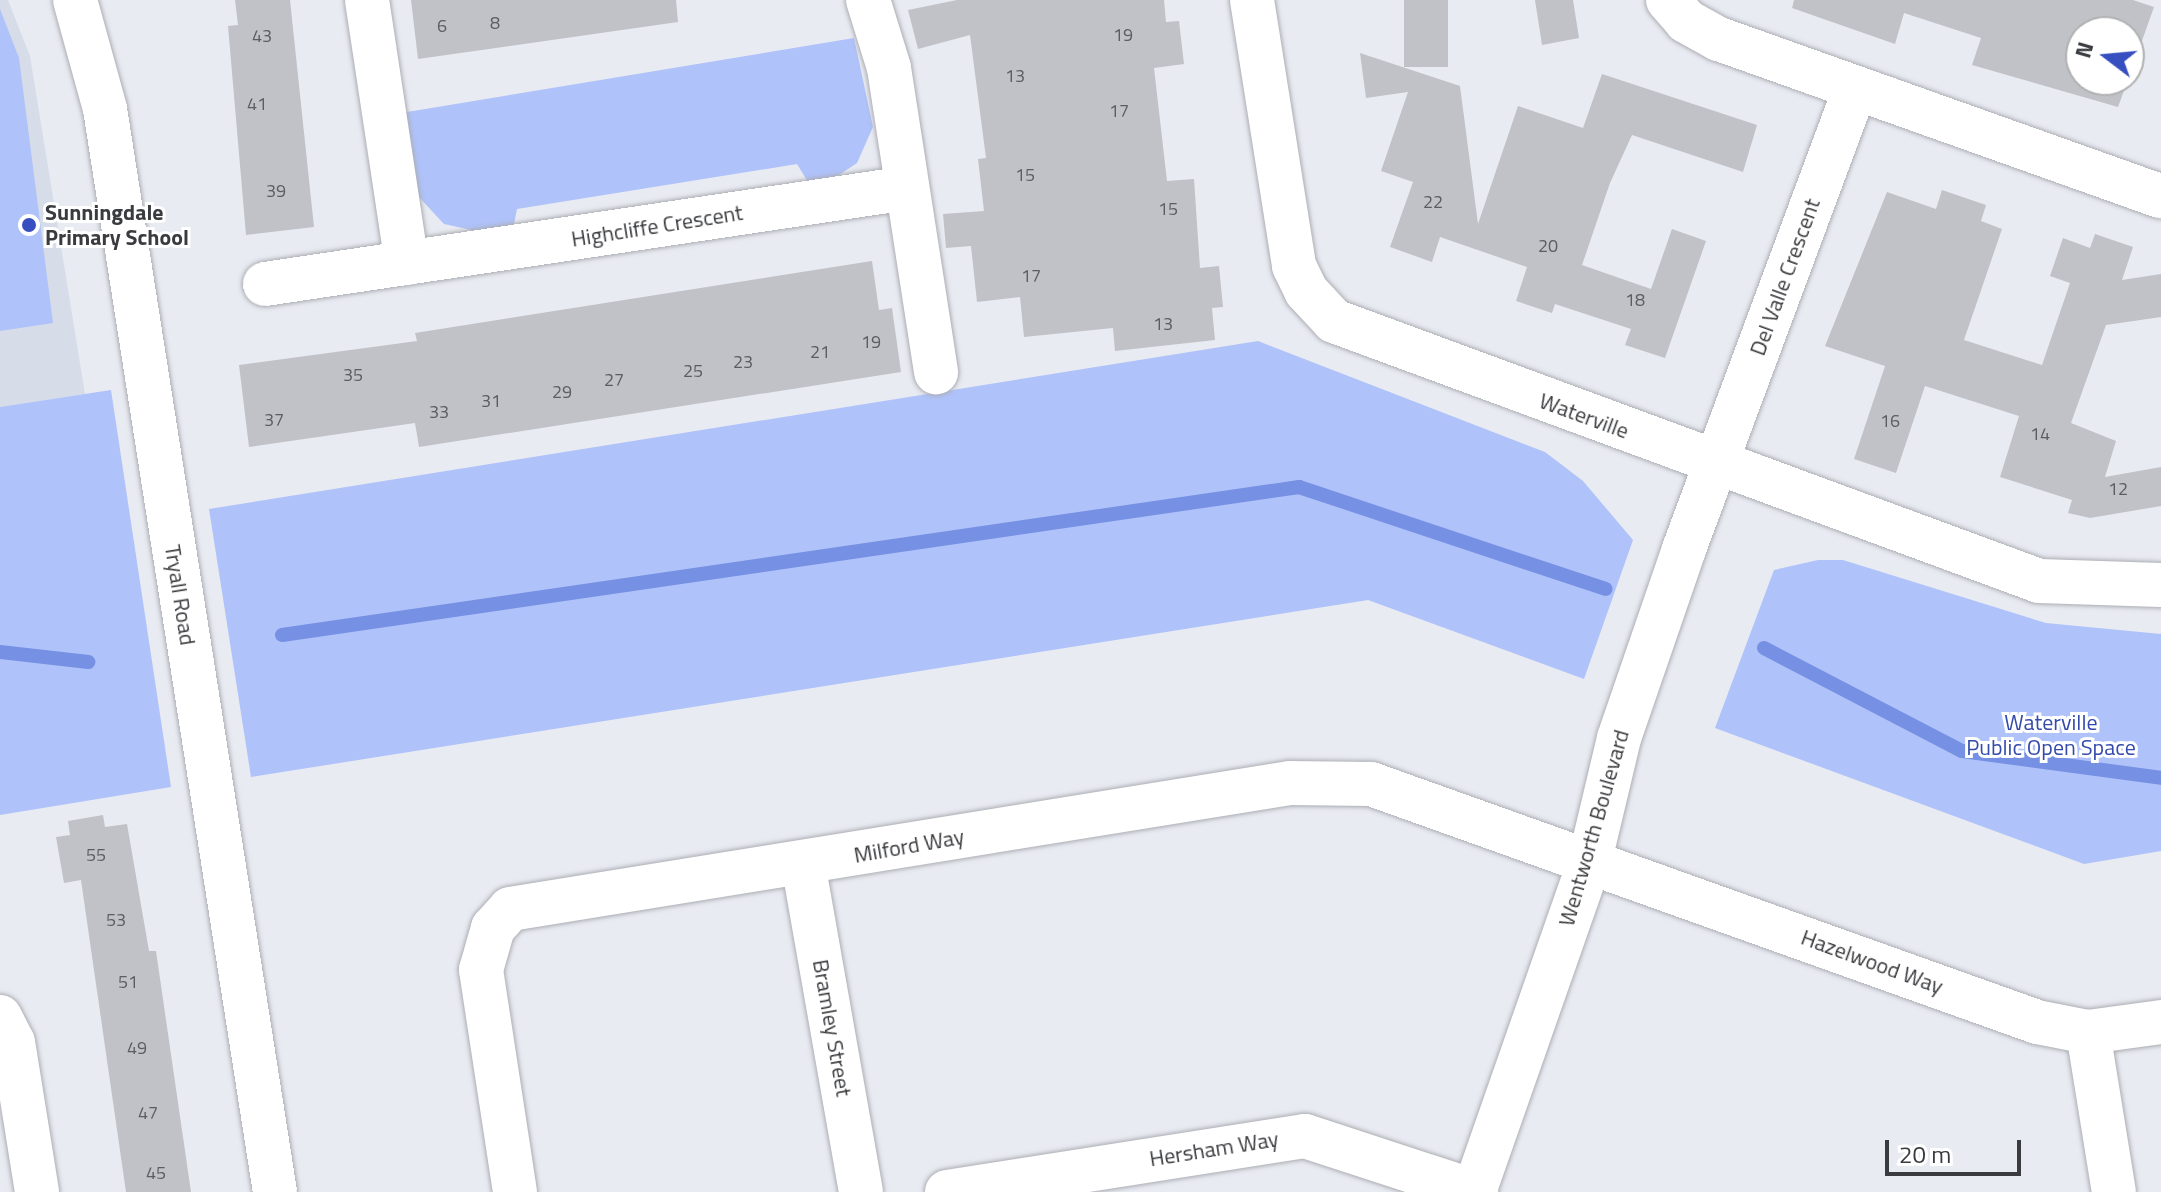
<!DOCTYPE html>
<html>
<head>
<meta charset="utf-8">
<style>
	body { margin:0 }
	#map { position:relative; width:2161px; height:1192px; overflow:hidden; background:#e9ebf2; font-family:"Titillium Web",sans-serif }
	div>[style] { position:absolute }
	[style*='--x'] { left:calc(var(--x)*1px); top:calc(var(--y)*1px); width:calc(var(--w)*1px); rotate:calc(var(--a)*1deg) }
	.built>* { inset:0; background:#d7dce9 }
	.green>* { inset:0; background:#afc2f9 }
	.stream>* { height:14px; margin:-7px; padding:0 7px; transform-origin:7px; border-radius:7px; background:#7690e3 }
	.building>* { inset:0; background:#c0c2c8; transform-origin:0 0 }
	.roads { filter:drop-shadow(0 0 2px #acaeb4) drop-shadow(0 0 2px #acaeb4) }
	.minor>* { height:44px; margin:-22px; padding:0 22px; transform-origin:22px; border-radius:22px; background:#fff }
	.dots>* { width:22px; height:22px; translate:-50% -50%; box-sizing:border-box; border:4px solid #fff; border-radius:50% }
	span { translate:-50% -50%; white-space:nowrap; text-align:center; line-height:1.15; -webkit-text-stroke:6px #fff; paint-order:stroke }
	.number-label { font-size:18px; color:#5c5d60 }
	.number-label span { -webkit-text-stroke-width:0 }
	.poi-label { font-size:22px; color:#3a3b3e; font-weight:700 }
	.left { translate:0 -50%; text-align:left }
	.street-label { font-size:22px; color:#3a3b3e }
	.park-label { font-size:22px; color:#354bac }
	.north { position:absolute; left:2065px; top:16px; width:80px; height:80px; box-sizing:border-box; background:#fff; border:2px solid #b0b1b2; border-radius:50%; rotate:286deg; font-size:22px; font-weight:700; line-height:32px; text-align:center; color:#3a3b3e }
	.north::after { content:''; display:block; margin:auto; width:28px; height:36px; background:#364ec0; clip-path:polygon(50% 0,100% 100%,50% 72%,0 100%) }
	.scale { position:absolute; left:1885px; top:1140px; width:136px; height:36px; box-sizing:border-box; border:4px solid #3a3b3e; border-top:0; padding-left:10px; font-size:24px; line-height:28px; white-space:nowrap; color:#3a3b3e; -webkit-text-stroke:6px #fff; paint-order:stroke }
</style>
</head>
<body>
<div id="map">
	<div class="built">
		<i style="clip-path:polygon(0 0,8px 0,30px 56px,85px 394px,0 407px)"></i>
	</div>
	<div class="green">
		<i style="clip-path:polygon(0 9px,19px 58px,53px 323px,0 331px)"></i>
		<i style="clip-path:polygon(854px 38px,873px 127px,857px 163px,836px 177px,808px 182px,797px 164px,517px 209px,513px 229px,485px 233px,444px 224px,417px 195px,401px 113px)"></i>
		<i style="clip-path:polygon(1258px 341px,1545px 452px,1583px 481px,1633px 540px,1584px 679px,1368px 600px,251px 777px,209px 509px)"></i>
		<i style="clip-path:polygon(111px 390px,171px 787px,0 815px,0 407px)"></i>
		<i style="clip-path:polygon(1818px 560px,1843px 560px,2046px 623px,2161px 634px,2161px 851px,2084px 864px,1715px 728px,1774px 570px)"></i>
	</div>
	<div class="stream">
		<i style="--x:282;--y:635;--w:1028;--a:-8.28"></i>
		<i style="--x:1299;--y:487;--w:323;--a:18.4"></i>
		<i style="--x:1764;--y:648;--w:223;--a:27.5"></i>
		<i style="--x:1962;--y:751;--w:201;--a:7.7"></i>
		<i style="--x:0;--y:652;--w:89;--a:6.5"></i>
	</div>
	<div class="building">
		<i style="clip-path:polygon(235px 0,290px 0,314px 227px,246px 235px,228px 26px,238px 25px)"></i>
		<i style="clip-path:polygon(411px 0,676px 0,678px 22px,418px 59px)"></i>
		<i style="clip-path:polygon(957px 0,1164px 0,1166px 22px,1179px 21px,1184px 64px,1154px 68px,1167px 181px,1194px 179px,1200px 268px,1219px 266px,1223px 307px,1212px 308px,1215px 340px,1115px 351px,1113px 328px,1024px 337px,1020px 297px,977px 302px,971px 246px,946px 248px,943px 214px,984px 211px,978px 159px,986px 158px,970px 35px,918px 49px,908px 10px)"></i>
		<i style="left:1404px;top:0;width:44px;height:67px"></i>
		<i style="clip-path:polygon(1535px 0,1573px 0,1579px 38px,1542px 45px)"></i>
		<i style="clip-path:polygon(1794px 0,2133px 0,2154px 7px,2129px 77px,2129px 32px,2081px 32px,2081px 80px,2128px 80px,2118px 107px,1972px 65px,1981px 38px,1904px 13px,1895px 44px,1792px 8px)"></i>
		<i style="clip-path:polygon(1360px 53px,1460px 86px,1478px 224px,1518px 106px,1583px 128px,1602px 74px,1757px 125px,1743px 172px,1632px 135px,1610px 183px,1582px 265px,1651px 289px,1672px 229px,1706px 241px,1665px 358px,1625px 345px,1631px 329px,1555px 304px,1552px 313px,1516px 301px,1527px 267px,1440px 237px,1432px 262px,1390px 247px,1413px 182px,1381px 171px,1408px 92px,1366px 98px)"></i>
		<i style="clip-path:polygon(1942px 190px,1986px 205px,1981px 221px,2002px 229px,1964px 340px,2042px 365px,2070px 283px,2050px 276px,2063px 238px,2090px 248px,2095px 234px,2133px 247px,2122px 280px,2161px 274px,2161px 317px,2106px 325px,2071px 423px,2116px 441px,2105px 477px,2161px 467px,2161px 506px,2090px 518px,2068px 513px,2072px 500px,2000px 477px,2019px 416px,1925px 386px,1896px 473px,1854px 459px,1885px 366px,1825px 346px,1887px 192px,1936px 209px)"></i>
		<i style="clip-path:polygon(872px 261px,879px 310px,892px 308px,901px 372px,419px 447px,415px 423px,249px 447px,239px 365px,417px 341px,415px 333px)"></i>
		<i style="clip-path:polygon(103px 815px,105px 827px,127px 824px,149px 951px,156px 951px,191px 1192px,126px 1192px,81px 880px,64px 883px,56px 837px,70px 835px,68px 821px)"></i>
	</div>
	<div class="roads">
		<div class="minor">
			<i style="--x:75;--y:0;--w:113;--a:74.6"></i>
			<i style="--x:105;--y:109;--w:1096;--a:81.08"></i>
			<i style="--x:367;--y:0;--w:266;--a:81.4"></i>
			<i style="--x:868;--y:0;--w:71;--a:72.8"></i>
			<i style="--x:889;--y:68;--w:308;--a:81.2"></i>
			<i style="--x:1252;--y:0;--w:269;--a:81"></i>
			<i style="--x:1294;--y:266;--w:28;--a:64"></i>
			<i style="--x:1306;--y:291;--w:41;--a:47"></i>
			<i style="--x:1334;--y:321;--w:751;--a:20.24"></i>
			<i style="--x:2039;--y:581;--w:122;--a:1.9"></i>
			<i style="--x:1668;--y:0;--w:28;--a:49"></i>
			<i style="--x:1686;--y:21;--w:38;--a:29"></i>
			<i style="--x:1719;--y:39;--w:469;--a:19.6"></i>
			<i style="--x:265;--y:284;--w:649;--a:-8.5"></i>
			<i style="--x:803;--y:863;--w:334;--a:80"></i>
			<i style="--x:0;--y:1017;--w:28;--a:63"></i>
			<i style="--x:13;--y:1042;--w:152;--a:80.9"></i>
			<i style="--x:2088;--y:1032;--w:162;--a:80.8"></i>
			<i style="--x:515;--y:1192;--w:225;--a:-98.7"></i>
			<i style="--x:481;--y:970;--w:44;--a:-74.1"></i>
			<i style="--x:493;--y:928;--w:25;--a:-48"></i>
			<i style="--x:510;--y:909;--w:790;--a:-9.18"></i>
			<i style="--x:1290;--y:783;--w:81;--a:0.7"></i>
			<i style="--x:1371;--y:784;--w:707;--a:19.66"></i>
			<i style="--x:2037;--y:1022;--w:52;--a:11.1"></i>
			<i style="--x:2088;--y:1032;--w:74;--a:-7.8"></i>
			<i style="--x:947;--y:1192;--w:362;--a:-8.9"></i>
			<i style="--x:1305;--y:1136;--w:180;--a:18.1"></i>
			<i style="--x:1474;--y:1192;--w:352;--a:-70.7"></i>
			<i style="--x:1590;--y:860;--w:125;--a:-76.6"></i>
			<i style="--x:1619;--y:738;--w:200;--a:-71"></i>
			<i style="--x:1684;--y:549;--w:491;--a:-69.6"></i>
		</div>
	</div>
	<div class="dots">
		<i style="left:29px;top:225px;background:#364ec0"></i>
	</div>
	<div class="number-label">
		<span style="left:495px;top:23px">8</span>
		<span style="left:442px;top:26px">6</span>
		<span style="left:1123px;top:35px">19</span>
		<span style="left:262px;top:36px">43</span>
		<span style="left:1015px;top:76px">13</span>
		<span style="left:257px;top:104px">41</span>
		<span style="left:1119px;top:111px">17</span>
		<span style="left:1025px;top:175px">15</span>
		<span style="left:276px;top:191px">39</span>
		<span style="left:1433px;top:202px">22</span>
		<span style="left:1168px;top:209px">15</span>
		<span style="left:1548px;top:246px">20</span>
		<span style="left:1031px;top:276px">17</span>
		<span style="left:1635px;top:300px">18</span>
		<span style="left:1163px;top:324px">13</span>
		<span style="left:871px;top:342px">19</span>
		<span style="left:820px;top:352px">21</span>
		<span style="left:743px;top:362px">23</span>
		<span style="left:693px;top:371px">25</span>
		<span style="left:353px;top:375px">35</span>
		<span style="left:614px;top:380px">27</span>
		<span style="left:562px;top:392px">29</span>
		<span style="left:491px;top:401px">31</span>
		<span style="left:439px;top:412px">33</span>
		<span style="left:274px;top:420px">37</span>
		<span style="left:1890px;top:421px">16</span>
		<span style="left:2040px;top:434px">14</span>
		<span style="left:2118px;top:489px">12</span>
		<span style="left:96px;top:855px">55</span>
		<span style="left:116px;top:920px">53</span>
		<span style="left:128px;top:982px">51</span>
		<span style="left:137px;top:1048px">49</span>
		<span style="left:148px;top:1113px">47</span>
		<span style="left:156px;top:1173px">45</span>
	</div>
	<div class="poi-label">
		<span class="left" style="left:45px;top:225px">Sunningdale<br>Primary School</span>
	</div>
	<div class="street-label">
		<span style="left:657px;top:226px;rotate:-9deg">Highcliffe Crescent</span>
		<span style="left:1785px;top:277px;rotate:-70deg">Del Valle Crescent</span>
		<span style="left:1584px;top:416px;rotate:20deg">Waterville</span>
		<span style="left:180px;top:595px;rotate:81deg">Tryall Road</span>
		<span style="left:1594px;top:828px;rotate:-74deg">Wentworth Boulevard</span>
		<span style="left:909px;top:846px;rotate:-10deg">Milford Way</span>
		<span style="left:1872px;top:962px;rotate:20deg">Hazelwood Way</span>
		<span style="left:832px;top:1028px;rotate:80deg">Bramley Street</span>
		<span style="left:1214px;top:1149px;rotate:-9deg">Hersham Way</span>
	</div>
	<div class="park-label">
		<span style="left:2051px;top:735px">Waterville<br>Public Open Space</span>
	</div>
	<div class="north">N</div>
	<div class="scale">20 m</div>
</div>
</body>
</html>
